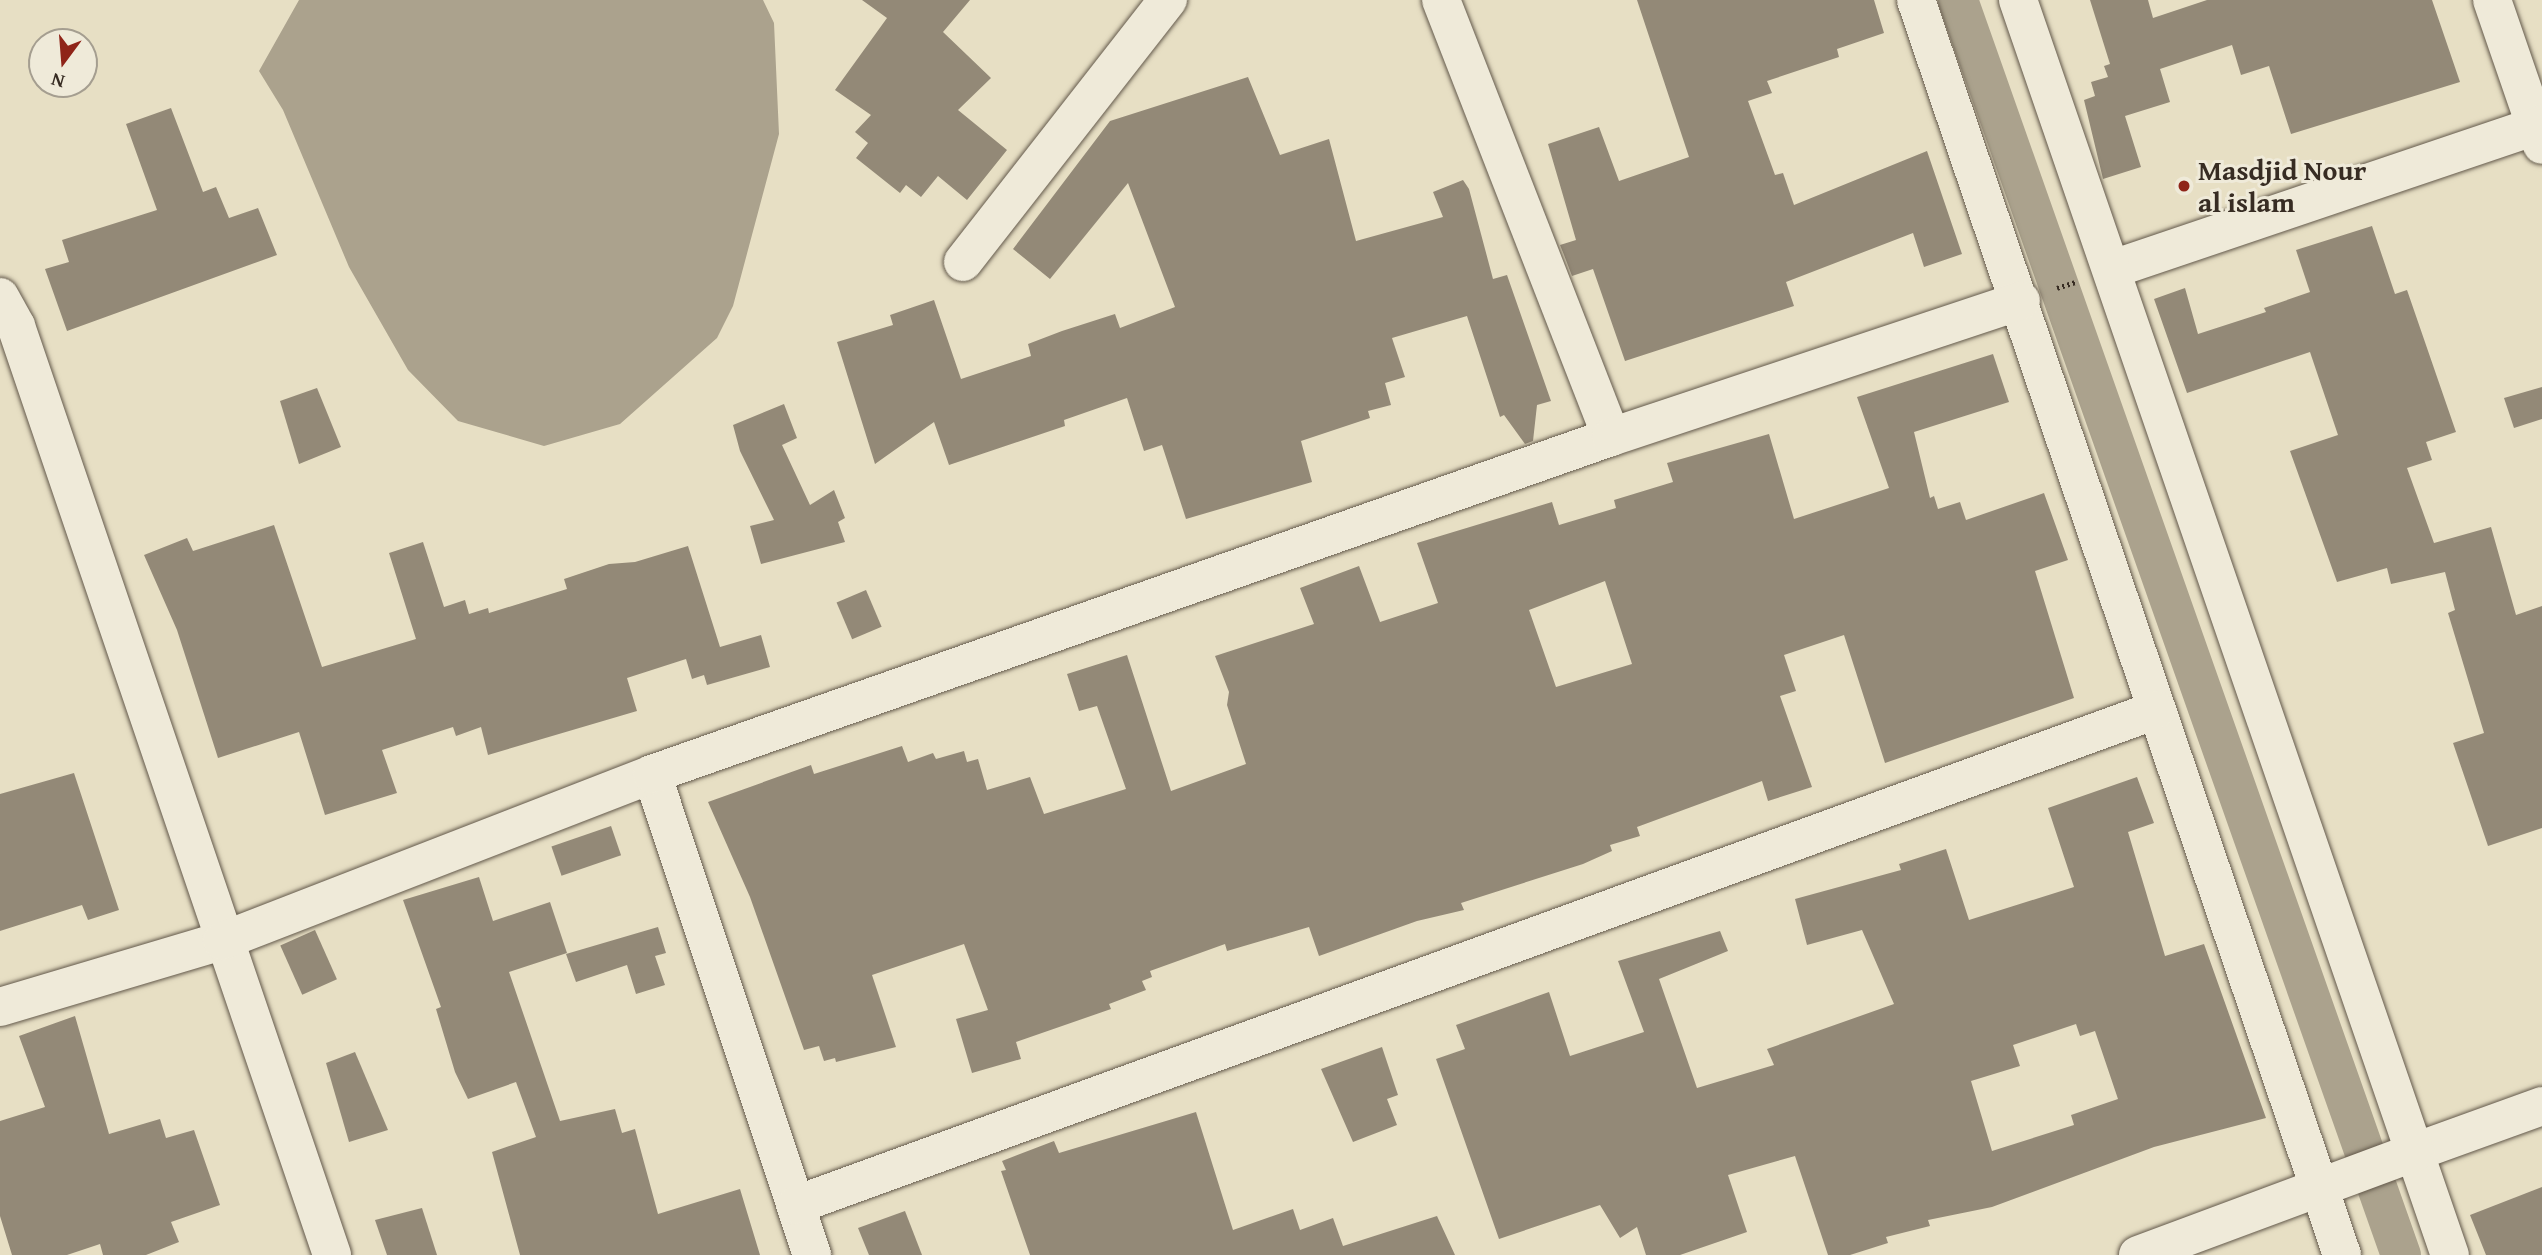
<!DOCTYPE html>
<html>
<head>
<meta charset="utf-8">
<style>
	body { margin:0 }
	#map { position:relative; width:2542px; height:1255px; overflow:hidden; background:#e7dfc4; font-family:"Gentium Book Plus",serif }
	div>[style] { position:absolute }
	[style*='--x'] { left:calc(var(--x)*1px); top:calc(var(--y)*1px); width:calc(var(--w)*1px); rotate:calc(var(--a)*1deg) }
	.water>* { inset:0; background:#aba28d }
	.canal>* { height:40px; margin:-20px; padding:0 20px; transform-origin:20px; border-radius:20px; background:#aba28d }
	.building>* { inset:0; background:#938977; transform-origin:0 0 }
	.path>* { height:4.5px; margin-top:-2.25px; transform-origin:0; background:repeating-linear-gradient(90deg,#372c23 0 2px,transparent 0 5.5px) }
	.roads { filter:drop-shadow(0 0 2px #63594b) drop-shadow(0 0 2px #63594b) }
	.minor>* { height:38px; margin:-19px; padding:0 19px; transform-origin:19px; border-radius:19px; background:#efead9 }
	.tertiary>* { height:38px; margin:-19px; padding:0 19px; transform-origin:19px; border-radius:19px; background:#efead9 }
	.dots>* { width:19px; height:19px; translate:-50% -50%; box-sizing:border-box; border:4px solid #efead9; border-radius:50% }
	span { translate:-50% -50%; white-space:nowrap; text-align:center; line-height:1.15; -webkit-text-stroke:6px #efead9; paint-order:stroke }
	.poi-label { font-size:28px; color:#372c23; font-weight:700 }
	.left { translate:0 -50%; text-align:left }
	.north { position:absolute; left:28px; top:28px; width:70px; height:70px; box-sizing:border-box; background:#efead9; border:2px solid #a59e90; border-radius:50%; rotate:196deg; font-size:19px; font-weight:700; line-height:28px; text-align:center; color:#372c23 }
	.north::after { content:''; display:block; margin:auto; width:24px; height:32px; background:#8f2418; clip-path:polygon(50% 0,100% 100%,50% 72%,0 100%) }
</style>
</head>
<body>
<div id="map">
	<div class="water">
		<i style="clip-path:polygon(299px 0,763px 0,774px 23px,779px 134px,733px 306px,717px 338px,620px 424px,544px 446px,458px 421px,408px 370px,349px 267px,283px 110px,259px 71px)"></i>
	</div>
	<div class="canal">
		<i style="--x:1958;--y:0;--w:1331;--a:70.56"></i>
	</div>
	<div class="building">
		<i style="clip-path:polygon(862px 0,970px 0,943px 32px,991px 78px,958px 110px,1007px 150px,967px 200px,938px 176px,921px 197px,906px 185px,900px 193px,856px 158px,868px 143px,855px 132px,871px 115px,835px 90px,887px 18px)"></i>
		<i style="clip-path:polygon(1637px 0,1874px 0,1884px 33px,1837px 49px,1839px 57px,1767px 81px,1772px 93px,1748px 101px,1775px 175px,1783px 173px,1794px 205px,1927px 151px,1962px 254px,1924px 267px,1913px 233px,1786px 282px,1794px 306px,1625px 361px,1593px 269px,1572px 276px,1564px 255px,1560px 245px,1576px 240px,1548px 144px,1599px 127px,1619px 181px,1689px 157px)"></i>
		<i style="clip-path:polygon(2090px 0,2148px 0,2153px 18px,2207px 0,2432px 0,2460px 82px,2291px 134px,2269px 66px,2241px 75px,2232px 45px,2160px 69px,2170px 102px,2125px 116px,2141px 167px,2103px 179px,2084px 100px,2095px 96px,2091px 82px,2108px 77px,2104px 66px,2110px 64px)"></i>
		<i style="clip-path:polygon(1248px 77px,1280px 155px,1329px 139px,1356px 241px,1443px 217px,1433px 192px,1463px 180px,1469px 189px,1493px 279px,1507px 275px,1551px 401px,1537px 405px,1533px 441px,1525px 444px,1504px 415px,1500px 417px,1467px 316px,1392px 338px,1405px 377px,1385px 383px,1391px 405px,1368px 411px,1370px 418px,1301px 441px,1312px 482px,1186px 519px,1162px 445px,1144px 451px,1127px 398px,1064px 420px,1065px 426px,949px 465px,934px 422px,875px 464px,837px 342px,893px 325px,890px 315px,934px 300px,961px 379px,1031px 356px,1028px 344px,1062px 331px,1115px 314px,1120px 328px,1175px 307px,1128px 183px,1050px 279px,1013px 249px,1110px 121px)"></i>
		<i style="clip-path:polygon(171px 108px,203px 192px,216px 187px,229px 218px,258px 208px,277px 255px,67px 331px,45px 269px,69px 262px,62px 240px,157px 210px,126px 124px)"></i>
		<i style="clip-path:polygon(2372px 226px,2395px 294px,2407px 290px,2456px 432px,2426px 442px,2432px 460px,2407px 468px,2434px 543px,2491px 527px,2516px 615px,2542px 606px,2542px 828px,2488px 846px,2453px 743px,2484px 733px,2448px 613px,2455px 610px,2445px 572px,2391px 584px,2387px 568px,2337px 582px,2290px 451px,2338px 435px,2310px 352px,2187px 393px,2154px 299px,2185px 288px,2198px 334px,2266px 312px,2264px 308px,2310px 292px,2296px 250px)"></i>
		<i style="clip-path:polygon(evenodd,1993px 354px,2009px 402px,1914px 432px,1930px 498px,1934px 496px,1938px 509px,1960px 502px,1966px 520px,2044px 493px,2068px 560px,2035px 571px,2074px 698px,1885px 763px,1844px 635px,1784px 655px,1796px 691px,1780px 696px,1812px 787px,1768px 801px,1762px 781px,1637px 827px,1640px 836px,1610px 845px,1612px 851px,1583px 864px,1461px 903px,1464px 910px,1417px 921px,1319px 956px,1309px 927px,1227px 951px,1225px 944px,1150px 971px,1152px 977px,1142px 981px,1146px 990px,1109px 1004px,1111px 1009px,1016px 1042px,1021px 1059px,972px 1073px,956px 1019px,988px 1010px,964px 944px,872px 975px,896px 1047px,836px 1062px,835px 1058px,824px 1061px,819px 1046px,804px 1050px,750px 897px,708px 802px,811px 765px,814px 774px,902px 746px,908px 762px,933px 753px,936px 759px,964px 751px,967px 762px,978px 759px,987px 790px,1030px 777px,1044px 814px,1126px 789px,1097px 706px,1079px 711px,1067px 674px,1127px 655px,1171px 791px,1246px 764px,1227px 705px,1229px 692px,1215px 656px,1314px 624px,1300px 588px,1359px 566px,1380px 622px,1438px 603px,1417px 543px,1552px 502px,1559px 525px,1616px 508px,1614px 500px,1673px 482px,1667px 463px,1769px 434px,1794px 519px,1889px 488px,1857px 397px,1993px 354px,1605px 581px,1632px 664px,1556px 687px,1529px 610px,1605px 581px)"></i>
		<i style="clip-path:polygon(2542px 387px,2542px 419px,2514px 428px,2504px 398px)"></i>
		<i style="clip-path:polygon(317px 388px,341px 447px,299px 464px,280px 401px)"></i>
		<i style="clip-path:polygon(784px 404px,797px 438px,782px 445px,810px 505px,834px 490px,845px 518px,838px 522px,845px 542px,761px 564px,750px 526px,774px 520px,740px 451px,733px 425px)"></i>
		<i style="clip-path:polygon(274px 525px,322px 667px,416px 639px,389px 553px,423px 542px,444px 607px,465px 600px,469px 614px,488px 608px,489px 613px,567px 589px,564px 579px,609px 564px,635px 562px,688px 546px,720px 647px,761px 635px,770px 667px,707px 685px,704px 675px,692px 679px,686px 659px,627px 678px,637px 711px,488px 755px,481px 727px,456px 736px,453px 727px,382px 750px,397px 793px,325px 815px,299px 732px,218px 758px,177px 630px,144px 555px,187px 538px,193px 551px)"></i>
		<i style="left:866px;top:590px;width:40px;height:32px;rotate:67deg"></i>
		<i style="clip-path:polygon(74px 773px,119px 910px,88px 920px,82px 905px,0 931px,0 794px)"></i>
		<i style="clip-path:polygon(evenodd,2137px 777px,2154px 823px,2128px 832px,2165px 956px,2204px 944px,2266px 1118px,2154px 1147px,1992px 1207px,1928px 1220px,1930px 1226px,1886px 1237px,1888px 1243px,1850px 1255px,1828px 1255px,1795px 1156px,1728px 1175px,1747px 1232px,1680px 1255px,1646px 1255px,1637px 1227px,1620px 1238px,1600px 1205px,1499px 1239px,1436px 1059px,1465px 1049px,1456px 1025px,1549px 992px,1570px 1056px,1644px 1032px,1618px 961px,1720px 931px,1728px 951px,1659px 979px,1697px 1088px,1774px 1065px,1767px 1049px,1894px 1004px,1862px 930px,1807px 945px,1795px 899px,1901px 870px,1899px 864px,1946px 849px,1969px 920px,2074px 887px,2048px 808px,2137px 777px,2076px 1024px,2080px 1036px,2095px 1031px,2118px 1099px,2071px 1115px,2074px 1125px,1992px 1151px,1971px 1081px,2020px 1066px,2013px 1045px,2076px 1024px)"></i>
		<i style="left:611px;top:826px;width:31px;height:63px;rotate:71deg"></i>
		<i style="clip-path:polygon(479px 877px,493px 921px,550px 902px,567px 953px,509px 972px,560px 1121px,615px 1109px,622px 1133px,635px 1129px,658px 1214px,740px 1189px,760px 1255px,520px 1255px,492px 1152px,536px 1137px,516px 1082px,468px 1099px,455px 1072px,436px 1009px,441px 1007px,403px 900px)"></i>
		<i style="clip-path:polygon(658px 927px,666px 953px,655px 956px,665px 985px,636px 994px,627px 965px,576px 982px,566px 954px)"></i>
		<i style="left:315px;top:930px;width:54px;height:38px;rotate:66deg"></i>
		<i style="clip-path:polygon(75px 1016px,109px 1134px,160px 1119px,166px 1138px,194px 1130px,220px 1205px,171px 1222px,179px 1242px,146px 1255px,103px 1255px,100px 1244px,67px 1255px,12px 1255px,0 1216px,0 1121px,45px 1107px,19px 1036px)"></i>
		<i style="clip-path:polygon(1382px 1047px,1398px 1095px,1387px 1099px,1397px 1125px,1353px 1142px,1321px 1069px)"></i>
		<i style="clip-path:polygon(355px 1052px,388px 1130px,349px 1142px,326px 1063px)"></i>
		<i style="clip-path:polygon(1196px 1112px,1233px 1230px,1293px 1209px,1300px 1230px,1333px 1218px,1343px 1246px,1437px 1216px,1455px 1255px,1030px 1255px,1001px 1171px,1006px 1170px,1002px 1161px,1054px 1141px,1059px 1153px)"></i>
		<i style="clip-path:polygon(2542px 1187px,2542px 1255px,2486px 1255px,2470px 1215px)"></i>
		<i style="clip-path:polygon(422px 1208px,437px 1255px,387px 1255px,375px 1220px)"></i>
		<i style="clip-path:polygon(905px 1211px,922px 1255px,869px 1255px,858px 1228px)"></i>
	</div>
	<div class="path">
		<i style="--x:2057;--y:288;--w:19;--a:-18"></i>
	</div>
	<div class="roads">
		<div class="minor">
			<i style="--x:1441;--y:0;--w:469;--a:68.7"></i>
			<i style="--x:1916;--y:0;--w:1325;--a:71.25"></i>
			<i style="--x:2492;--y:0;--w:153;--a:71"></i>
			<i style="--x:963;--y:262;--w:333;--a:-52"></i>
			<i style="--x:2113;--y:269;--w:453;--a:-18.7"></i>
			<i style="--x:0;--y:297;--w:33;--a:61"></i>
			<i style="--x:16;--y:326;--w:981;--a:71.21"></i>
			<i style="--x:652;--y:774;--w:507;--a:71.6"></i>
			<i style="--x:0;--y:1007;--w:232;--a:-16.6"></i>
			<i style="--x:222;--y:941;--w:461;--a:-21.2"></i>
			<i style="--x:652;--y:774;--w:1016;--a:-19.36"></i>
			<i style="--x:1611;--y:437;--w:432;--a:-18.4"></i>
			<i style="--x:2415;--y:1152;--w:135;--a:-19.9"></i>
			<i style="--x:796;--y:1205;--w:1447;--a:-20"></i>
		</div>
		<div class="tertiary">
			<i style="--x:2018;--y:0;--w:1327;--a:71.01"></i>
			<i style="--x:2138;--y:1255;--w:296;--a:-20.4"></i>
		</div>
	</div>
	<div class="dots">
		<i style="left:2184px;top:186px;background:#8f2418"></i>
	</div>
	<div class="poi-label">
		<span class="left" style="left:2198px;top:186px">Masdjid Nour<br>al islam</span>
	</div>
	<div class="north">N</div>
</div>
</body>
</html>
